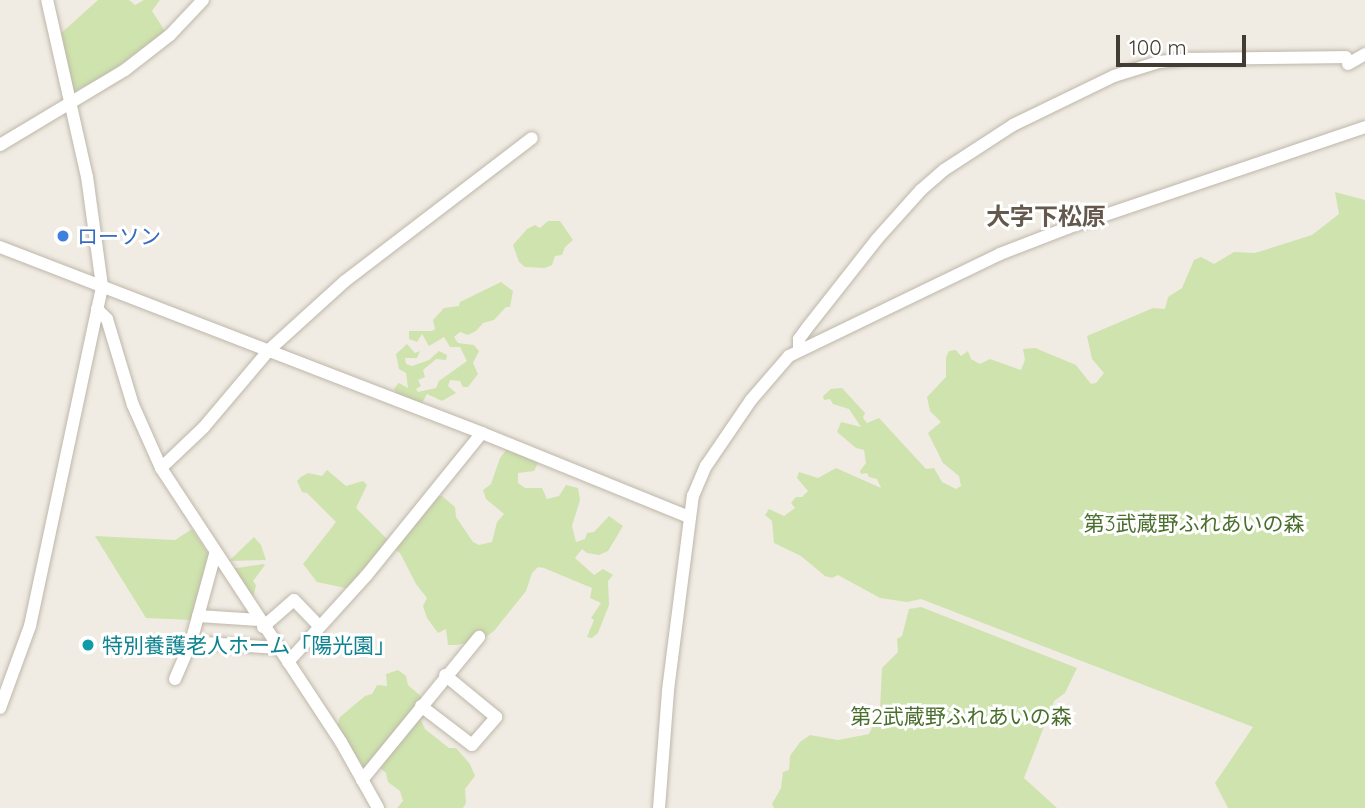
<!DOCTYPE html>
<html>
<head>
<meta charset="utf-8">
<style>
	body { margin:0 }
	#map { position:relative; width:1365px; height:808px; overflow:hidden; background:#f0ece3; font-family:Quicksand,"Noto Sans JP",sans-serif }
	div>[style] { position:absolute }
	[style*='--x'] { left:calc(var(--x)*1px); top:calc(var(--y)*1px); width:calc(var(--w)*1px); rotate:calc(var(--a)*1deg) }
	.green>* { inset:0; background:#cfe3ae }
	.roads { filter:drop-shadow(0 0 2px #beb6aa) drop-shadow(0 0 2px #beb6aa) }
	.minor>* { height:12px; margin:-6px; padding:0 6px; transform-origin:6px; border-radius:6px; background:#fff }
	.dots>* { width:19px; height:19px; translate:-50% -50%; box-sizing:border-box; border:4px solid #fff; border-radius:50% }
	span { translate:-50% -50%; white-space:nowrap; text-align:center; line-height:1.15; -webkit-text-stroke:6px #fff; paint-order:stroke }
	.shop-label { font-size:21px; color:#366cbe }
	.left { translate:0 -50%; text-align:left }
	.park-label { font-size:21px; color:#4a6f2c }
	.culture-label { font-size:21px; color:#0d838f }
	.quarter-label { font-size:24px; color:#64594c; font-weight:700 }
	.scale { position:absolute; left:1116px; top:35px; width:130px; height:32px; box-sizing:border-box; border:4px solid #423c34; border-top:0; padding-left:9px; font-size:21px; line-height:24px; white-space:nowrap; color:#423c34; -webkit-text-stroke:5px #fff; paint-order:stroke }
</style>
</head>
<body>
<div id="map">
	<div class="green">
		<i style="clip-path:polygon(98px 0,129px 0,135px 5px,144px 0,160px 0,152px 11px,165px 31px,108px 74px,75px 91px,71px 89px,59px 35px)"></i>
		<i style="clip-path:polygon(1335px 192px,1365px 200px,1365px 808px,1228px 808px,1215px 783px,1253px 727px,921px 599px,907px 602px,880px 598px,838px 575px,832px 578px,825px 576px,801px 556px,774px 543px,772px 521px,765px 515px,769px 509px,784px 516px,795px 508px,791px 503px,796px 497px,802px 497px,808px 491px,797px 478px,799px 472px,818px 478px,836px 468px,881px 488px,877px 479px,869px 477px,867px 473px,861px 474px,860px 471px,866px 463px,864px 450px,856px 448px,837px 432px,841px 422px,861px 427px,849px 409px,833px 404px,830px 399px,824px 400px,823px 396px,831px 389px,842px 388px,865px 413px,863px 418px,867px 423px,879px 418px,926px 469px,934px 468px,942px 482px,956px 489px,961px 486px,959px 476px,943px 463px,928px 433px,941px 422px,930px 411px,927px 397px,946px 377px,946px 357px,949px 351px,956px 350px,961px 356px,968px 351px,971px 359px,980px 364px,990px 359px,1021px 370px,1025px 360px,1023px 349px,1035px 348px,1076px 365px,1091px 384px,1096px 383px,1104px 373px,1092px 359px,1087px 336px,1153px 308px,1165px 309px,1168px 297px,1182px 288px,1194px 260px,1201px 257px,1214px 264px,1234px 252px,1255px 253px,1312px 235px,1339px 214px)"></i>
		<i style="clip-path:polygon(548px 221px,560px 221px,573px 240px,565px 247px,562px 255px,555px 256px,552px 265px,545px 268px,525px 267px,519px 262px,513px 245px,527px 229px,535px 225px,540px 228px)"></i>
		<i style="clip-path:polygon(501px 282px,513px 291px,510px 307px,506px 307px,494px 320px,483px 323px,476px 331px,468px 335px,460px 332px,454px 337px,458px 343px,474px 345px,479px 351px,473px 363px,478px 374px,468px 387px,463px 387px,460px 381px,450px 380px,448px 386px,456px 393px,442px 401px,427px 394px,422px 403px,400px 397px,394px 389px,397px 385px,399px 383px,408px 388px,406px 373px,399px 369px,396px 354px,407px 344px,415px 353px,420px 351px,417px 358px,405px 358px,406px 364px,412px 366px,429px 360px,439px 351px,447px 355px,446px 360px,436px 359px,423px 370px,425px 377px,418px 380px,421px 386px,416px 389px,418px 392px,436px 388px,439px 381px,467px 361px,460px 347px,450px 347px,444px 337px,429px 346px,422px 334px,417px 342px,409px 339px,409px 331px,432px 331px,435px 329px,433px 320px,444px 308px,459px 306px,460px 302px)"></i>
		<i style="clip-path:polygon(507px 449px,538px 463px,534px 471px,518px 473px,518px 483px,525px 488px,542px 488px,547px 499px,559px 496px,566px 485px,578px 488px,580px 500px,572px 526px,576px 542px,585px 539px,587px 533px,594px 532px,609px 516px,623px 526px,608px 551px,599px 555px,587px 553px,582px 549px,575px 558px,594px 575px,603px 569px,613px 575px,608px 581px,609px 605px,598px 633px,592px 638px,587px 637px,594px 620px,591px 618px,601px 603px,590px 598px,592px 588px,544px 568px,538px 567px,532px 573px,526px 591px,494px 631px,480px 641px,456px 645px,448px 645px,446px 629px,438px 633px,427px 618px,423px 606px,427px 598px,416px 584px,400px 553px,395px 550px,360px 571px,362px 580px,350px 589px,317px 582px,303px 564px,336px 522px,307px 493px,302px 492px,297px 481px,301px 477px,308px 473px,322px 476px,327px 470px,346px 486px,363px 481px,367px 485px,356px 508px,388px 540px,408px 535px,424px 497px,442px 496px,455px 507px,456px 517px,473px 542px,479px 545px,492px 542px,497px 522px,504px 514px,486px 499px,483px 490px,491px 484px,500px 458px)"></i>
		<i style="clip-path:polygon(192px 529px,211px 558px,193px 620px,146px 618px,95px 536px,175px 540px)"></i>
		<i style="clip-path:polygon(254px 537px,261px 545px,266px 560px,229px 561px)"></i>
		<i style="clip-path:polygon(263px 564px,265px 565px,253px 581px,256px 585px,253px 598px,231px 569px)"></i>
		<i style="clip-path:polygon(921px 607px,1077px 668px,1065px 693px,1054px 701px,1024px 778px,1057px 808px,774px 808px,772px 804px,781px 788px,783px 772px,789px 770px,790px 756px,800px 742px,810px 735px,838px 740px,869px 734px,880px 710px,882px 668px,898px 652px,897px 639px,902px 636px,909px 609px)"></i>
		<i style="clip-path:polygon(398px 670px,406px 676px,408px 685px,424px 699px,427px 715px,421px 720px,425px 729px,449px 748px,456px 748px,470px 764px,475px 776px,465px 789px,466px 803px,463px 808px,397px 808px,403px 801px,400px 791px,388px 782px,386px 773px,379px 767px,365px 769px,337px 727px,340px 717px,365px 696px,372px 694px,377px 685px,387px 686px,386px 674px)"></i>
	</div>
	<div class="roads">
		<div class="minor">
			<i style="--x:1348;--y:64;--w:20;--a:-30"></i>
			<i style="--x:0;--y:145;--w:146;--a:-31"></i>
			<i style="--x:125;--y:70;--w:57;--a:-37.9"></i>
			<i style="--x:170;--y:35;--w:48;--a:-46.7"></i>
			<i style="--x:0;--y:247;--w:517;--a:21.1"></i>
			<i style="--x:482;--y:433;--w:223;--a:22.1"></i>
			<i style="--x:97;--y:309;--w:14;--a:45"></i>
			<i style="--x:107;--y:319;--w:90;--a:73.2"></i>
			<i style="--x:133;--y:405;--w:69;--a:66"></i>
			<i style="--x:161;--y:468;--w:328;--a:56.7"></i>
			<i style="--x:341;--y:742;--w:76;--a:60.7"></i>
			<i style="--x:799;--y:349;--w:10;--a:-90"></i>
			<i style="--x:799;--y:339;--w:14;--a:-54"></i>
			<i style="--x:807;--y:328;--w:113;--a:-51.8"></i>
			<i style="--x:877;--y:239;--w:66;--a:-48.1"></i>
			<i style="--x:921;--y:190;--w:30;--a:-41"></i>
			<i style="--x:944;--y:170;--w:82;--a:-33.1"></i>
			<i style="--x:1013;--y:125;--w:112;--a:-25.9"></i>
			<i style="--x:1114;--y:76;--w:47;--a:-17.3"></i>
			<i style="--x:1159;--y:62;--w:30;--a:-6"></i>
			<i style="--x:1189;--y:59;--w:157;--a:-0.7"></i>
			<i style="--x:161;--y:468;--w:59;--a:-43.6"></i>
			<i style="--x:204;--y:427;--w:101;--a:-49.8"></i>
			<i style="--x:269;--y:350;--w:103;--a:-42.2"></i>
			<i style="--x:345;--y:281;--w:235;--a:-37.4"></i>
			<i style="--x:198;--y:616;--w:61;--a:3.8"></i>
			<i style="--x:263;--y:627;--w:41;--a:-41.1"></i>
			<i style="--x:294;--y:600;--w:36;--a:46"></i>
			<i style="--x:191;--y:642;--w:87;--a:3.9"></i>
			<i style="--x:288;--y:662;--w:116;--a:-47.8"></i>
			<i style="--x:366;--y:576;--w:184;--a:-51"></i>
			<i style="--x:175;--y:679;--w:40;--a:-66.6"></i>
			<i style="--x:191;--y:642;--w:91;--a:-74.7"></i>
			<i style="--x:421;--y:706;--w:64;--a:37.4"></i>
			<i style="--x:472;--y:745;--w:37;--a:-49"></i>
			<i style="--x:496;--y:717;--w:66;--a:-140.5"></i>
			<i style="--x:0;--y:708;--w:87;--a:-69.9"></i>
			<i style="--x:30;--y:626;--w:348;--a:-78"></i>
			<i style="--x:102;--y:286;--w:110;--a:-97.8"></i>
			<i style="--x:87;--y:177;--w:181;--a:-102.7"></i>
			<i style="--x:362;--y:780;--w:185;--a:-50.7"></i>
			<i style="--x:659;--y:808;--w:118;--a:-85.6"></i>
			<i style="--x:668;--y:690;--w:196;--a:-82.7"></i>
			<i style="--x:693;--y:496;--w:33;--a:-67"></i>
			<i style="--x:706;--y:466;--w:80;--a:-55.7"></i>
			<i style="--x:751;--y:400;--w:58;--a:-49.2"></i>
			<i style="--x:789;--y:356;--w:234;--a:-25.8"></i>
			<i style="--x:1000;--y:254;--w:72;--a:-21.2"></i>
			<i style="--x:1067;--y:228;--w:315;--a:-18.7"></i>
		</div>
	</div>
	<div class="dots">
		<i style="left:63px;top:236px;background:#3f7fe0"></i>
		<i style="left:88px;top:645px;background:#0f9aa8"></i>
	</div>
	<div class="shop-label">
		<span class="left" style="left:77px;top:236px">ローソン</span>
	</div>
	<div class="park-label">
		<span style="left:1194px;top:523px">第3武蔵野ふれあいの森</span>
		<span style="left:961px;top:716px">第2武蔵野ふれあいの森</span>
	</div>
	<div class="culture-label">
		<span class="left" style="left:102px;top:645px">特別養護老人ホーム「陽光園」</span>
	</div>
	<div class="quarter-label">
		<span style="left:1046px;top:217px">大字下松原</span>
	</div>
	<div class="scale">100 m</div>
</div>
</body>
</html>
